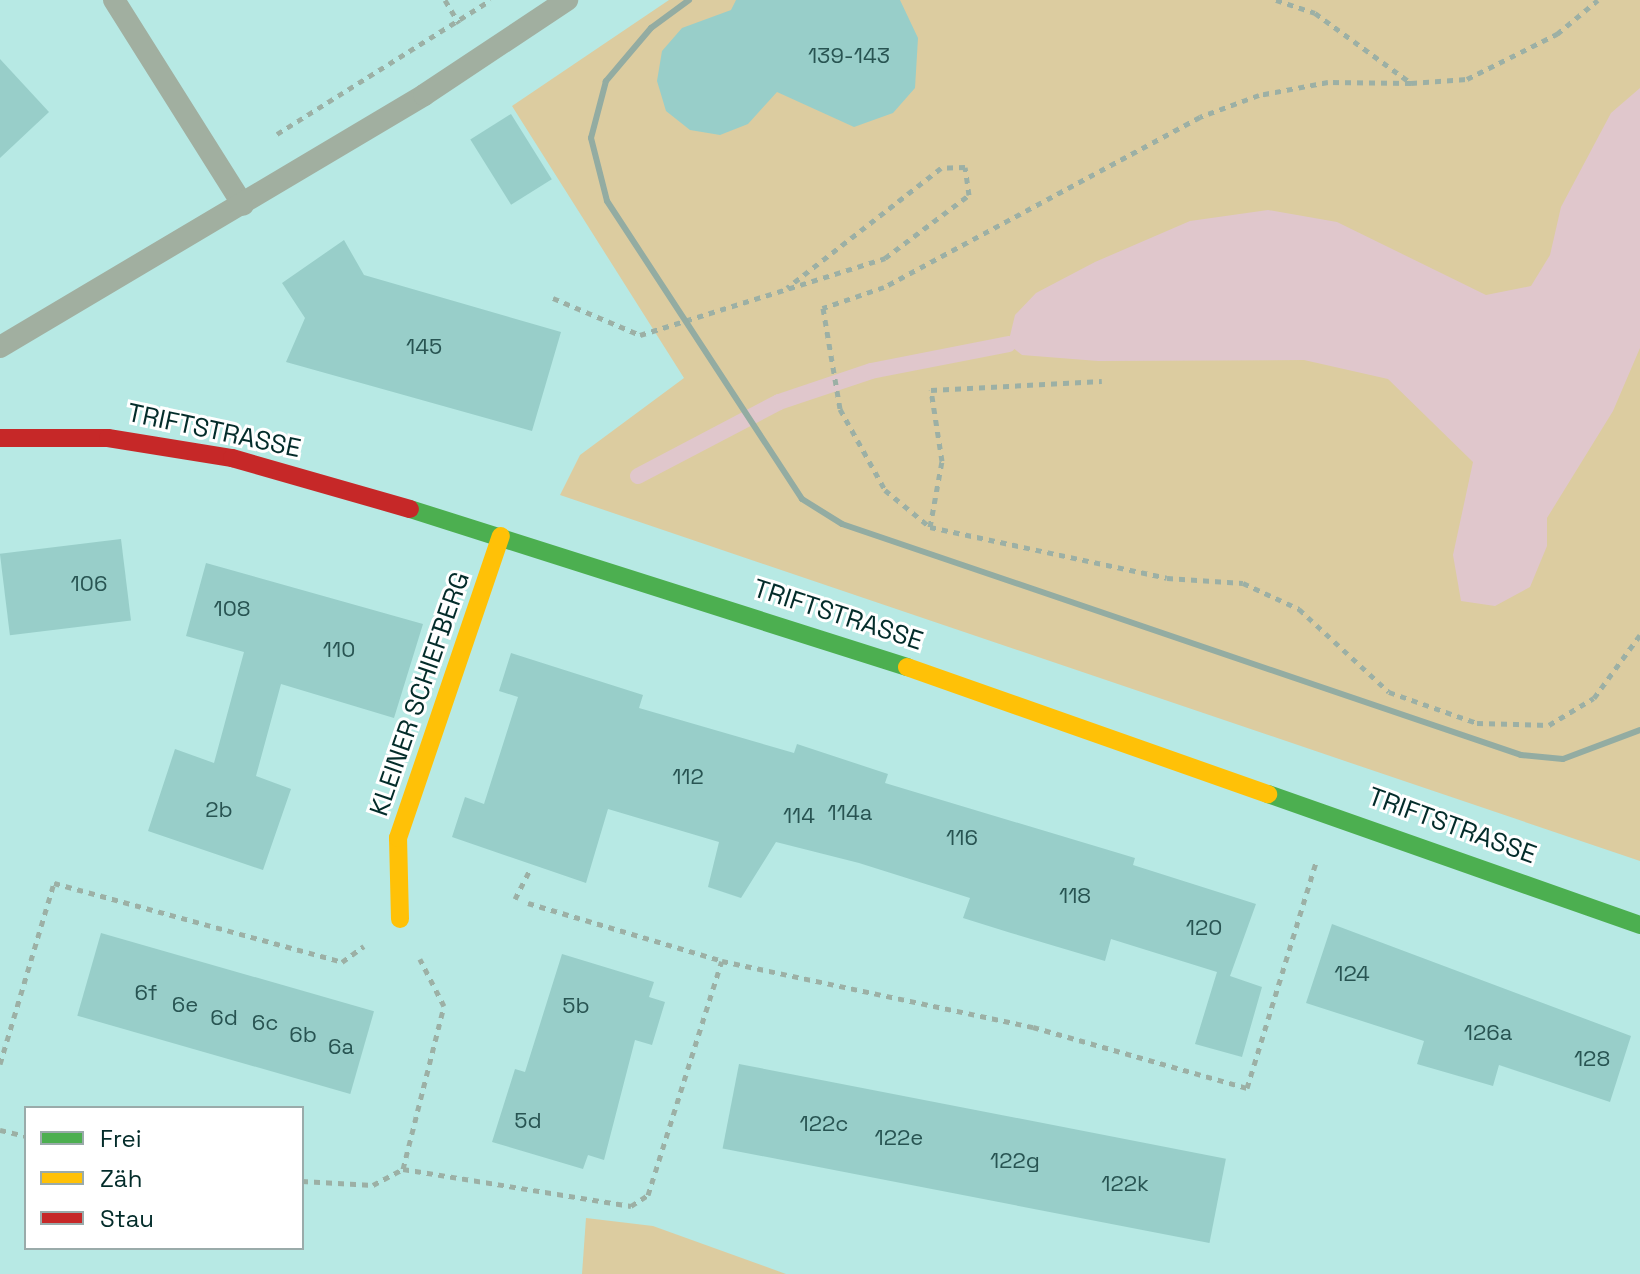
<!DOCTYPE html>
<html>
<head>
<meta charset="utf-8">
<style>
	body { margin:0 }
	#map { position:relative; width:1640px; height:1274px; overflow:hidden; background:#b7e9e4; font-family:"Space Grotesk",sans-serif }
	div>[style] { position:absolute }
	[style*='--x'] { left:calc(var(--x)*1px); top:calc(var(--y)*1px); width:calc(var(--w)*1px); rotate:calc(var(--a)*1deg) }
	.green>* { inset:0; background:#dccca0 }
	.water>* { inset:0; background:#e0c7cc }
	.stream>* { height:16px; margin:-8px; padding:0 8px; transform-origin:8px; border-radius:8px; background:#e0c7cc }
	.building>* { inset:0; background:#98cec9; transform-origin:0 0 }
	.path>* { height:5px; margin-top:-2.5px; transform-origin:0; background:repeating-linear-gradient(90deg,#9cb0a5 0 6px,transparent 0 12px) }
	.lane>* { height:22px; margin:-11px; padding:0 11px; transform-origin:11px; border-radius:11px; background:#a1afa0 }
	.fast>* { height:18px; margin:-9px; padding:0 9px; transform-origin:9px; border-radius:9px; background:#4caf50 }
	.slow>* { height:18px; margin:-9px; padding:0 9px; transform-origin:9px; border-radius:9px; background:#ffc107 }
	.jam>* { height:18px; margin:-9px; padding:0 9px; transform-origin:9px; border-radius:9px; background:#c62828 }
	.rail>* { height:6px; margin:-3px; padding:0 3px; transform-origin:3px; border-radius:3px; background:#93aca2 }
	span { translate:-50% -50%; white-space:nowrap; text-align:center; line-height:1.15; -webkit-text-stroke:6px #fff; paint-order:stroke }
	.number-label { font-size:22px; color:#285452 }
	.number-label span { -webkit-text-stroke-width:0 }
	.street-label { font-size:26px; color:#032c2a }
	.legend { position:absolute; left:24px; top:1106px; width:280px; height:144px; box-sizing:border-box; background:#fff; border:2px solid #9aabaa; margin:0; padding:10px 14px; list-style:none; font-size:24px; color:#032c2a }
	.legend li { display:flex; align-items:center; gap:16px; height:40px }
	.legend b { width:40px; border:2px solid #9aabaa }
</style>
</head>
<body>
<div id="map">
	<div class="green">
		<i style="clip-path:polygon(669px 0,1640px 0,1640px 861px,560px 495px,580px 455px,684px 378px,512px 106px)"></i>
		<i style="clip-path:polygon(586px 1218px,653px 1226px,786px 1274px,582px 1274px)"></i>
	</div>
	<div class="water">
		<i style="clip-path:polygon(1640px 88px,1640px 348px,1613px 411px,1547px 518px,1547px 546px,1530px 587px,1495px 606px,1461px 601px,1453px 555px,1473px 462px,1388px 379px,1304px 360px,1098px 361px,1022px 355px,1008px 344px,1015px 315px,1036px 293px,1095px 262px,1190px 221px,1268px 210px,1337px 222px,1486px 295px,1531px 286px,1550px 255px,1561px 207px,1611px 113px)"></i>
	</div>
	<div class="stream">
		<i style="--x:638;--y:476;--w:159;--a:-27.7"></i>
		<i style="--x:779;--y:402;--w:97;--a:-18.6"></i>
		<i style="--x:871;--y:371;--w:140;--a:-11.1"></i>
	</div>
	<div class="building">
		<i style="clip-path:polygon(736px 0,900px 0,918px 38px,915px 88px,893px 113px,854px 127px,777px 92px,748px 124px,720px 135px,690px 130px,666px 111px,657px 81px,662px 51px,682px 28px,731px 10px)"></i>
		<i style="clip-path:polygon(0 59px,49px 112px,0 158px)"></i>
		<i style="left:511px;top:114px;width:77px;height:48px;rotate:58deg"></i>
		<i style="clip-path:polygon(344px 240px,364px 275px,561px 332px,532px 431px,286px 362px,305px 318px,282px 283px)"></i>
		<i style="left:121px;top:539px;width:82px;height:122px;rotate:83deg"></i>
		<i style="clip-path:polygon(206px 563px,423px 624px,394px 718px,281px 684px,256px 776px,291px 789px,263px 870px,148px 831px,175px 749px,214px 763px,244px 652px,186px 636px)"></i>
		<i style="clip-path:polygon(511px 653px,643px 695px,639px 708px,794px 753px,797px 744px,888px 774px,885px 783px,1135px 858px,1133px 865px,1256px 904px,1230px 976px,1262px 987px,1242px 1057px,1195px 1044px,1217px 972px,1111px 939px,1105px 961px,1011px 933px,963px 918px,970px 898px,859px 863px,776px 842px,741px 898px,708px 887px,719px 842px,608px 809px,586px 883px,452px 837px,465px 797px,484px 804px,518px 697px,499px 691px)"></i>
		<i style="clip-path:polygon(1332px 924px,1631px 1036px,1610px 1102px,1499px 1065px,1493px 1086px,1417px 1064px,1424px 1041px,1306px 1003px)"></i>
		<i style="left:101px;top:933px;width:284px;height:86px;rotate:16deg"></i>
		<i style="clip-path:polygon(562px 954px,654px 982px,649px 997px,665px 1002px,652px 1045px,635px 1040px,604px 1160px,588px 1155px,583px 1169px,492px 1142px,515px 1069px,525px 1072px)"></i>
		<i style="left:739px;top:1064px;width:496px;height:86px;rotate:11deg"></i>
	</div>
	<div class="path">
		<i style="--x:445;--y:0;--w:27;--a:59"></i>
		<i style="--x:1276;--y:0;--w:41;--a:18.4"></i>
		<i style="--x:1315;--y:13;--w:119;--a:36.1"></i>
		<i style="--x:1411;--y:83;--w:56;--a:-4.1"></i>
		<i style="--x:1467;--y:79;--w:101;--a:-26.6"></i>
		<i style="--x:1557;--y:34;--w:53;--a:-39.7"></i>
		<i style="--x:1411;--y:83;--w:83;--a:-179.3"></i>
		<i style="--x:1328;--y:82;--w:70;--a:169.3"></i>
		<i style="--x:1259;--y:95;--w:63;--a:159.6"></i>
		<i style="--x:1200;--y:117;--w:359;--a:151.7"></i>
		<i style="--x:884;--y:287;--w:65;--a:161"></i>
		<i style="--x:823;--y:308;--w:102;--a:80.4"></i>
		<i style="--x:840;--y:409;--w:93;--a:60.9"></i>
		<i style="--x:885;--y:490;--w:58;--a:39.4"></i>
		<i style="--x:930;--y:527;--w:242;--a:12.1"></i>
		<i style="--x:1167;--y:578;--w:76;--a:3.8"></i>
		<i style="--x:1243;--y:583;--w:62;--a:24.9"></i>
		<i style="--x:1299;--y:609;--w:122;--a:42.7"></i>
		<i style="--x:1389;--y:692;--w:93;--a:19.4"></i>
		<i style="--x:1477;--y:723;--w:72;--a:1.6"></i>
		<i style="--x:1549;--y:725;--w:52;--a:-31"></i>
		<i style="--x:1594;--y:698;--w:78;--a:-53.9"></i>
		<i style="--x:277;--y:134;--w:252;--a:-32.1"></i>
		<i style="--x:553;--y:298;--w:95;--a:23"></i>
		<i style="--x:640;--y:335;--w:257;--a:-17.4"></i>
		<i style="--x:885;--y:258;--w:105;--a:-36.9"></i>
		<i style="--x:969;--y:195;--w:28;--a:-98"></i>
		<i style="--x:965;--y:167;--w:24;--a:178"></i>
		<i style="--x:941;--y:168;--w:195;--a:142.1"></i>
		<i style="--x:930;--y:527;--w:67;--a:-79.7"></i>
		<i style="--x:942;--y:461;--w:72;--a:-98.8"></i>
		<i style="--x:931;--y:390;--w:171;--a:-3"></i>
		<i style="--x:515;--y:899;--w:35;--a:-63"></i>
		<i style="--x:528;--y:903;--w:202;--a:16.6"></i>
		<i style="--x:722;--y:961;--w:318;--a:12"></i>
		<i style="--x:1033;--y:1027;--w:223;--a:15.9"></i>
		<i style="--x:1247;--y:1088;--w:236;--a:-73"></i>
		<i style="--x:0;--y:1064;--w:189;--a:-73.4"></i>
		<i style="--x:54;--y:883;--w:299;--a:15.3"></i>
		<i style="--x:342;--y:962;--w:27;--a:-36"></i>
		<i style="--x:0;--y:1130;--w:27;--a:13"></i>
		<i style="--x:403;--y:1169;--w:168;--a:-75.9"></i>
		<i style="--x:444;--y:1006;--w:53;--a:-117.1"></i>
		<i style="--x:302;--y:1181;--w:71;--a:3.2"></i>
		<i style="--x:373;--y:1185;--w:34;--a:-28"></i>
		<i style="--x:403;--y:1169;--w:231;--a:9.2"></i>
		<i style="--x:631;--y:1206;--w:20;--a:-33"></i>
		<i style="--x:648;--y:1195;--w:245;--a:-72.5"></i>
	</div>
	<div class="lane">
		<i style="--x:114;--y:0;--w:242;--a:57.8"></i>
		<i style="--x:0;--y:347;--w:493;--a:-30.7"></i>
		<i style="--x:424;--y:95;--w:172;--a:-33.6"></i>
	</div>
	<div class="fast">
		<i style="--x:410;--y:509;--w:522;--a:17.64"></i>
		<i style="--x:1268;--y:794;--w:394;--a:19.4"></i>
	</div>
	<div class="slow">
		<i style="--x:907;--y:667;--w:383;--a:19.4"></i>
		<i style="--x:400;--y:919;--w:81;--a:-91.4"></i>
		<i style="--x:398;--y:838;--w:319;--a:-71.2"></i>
	</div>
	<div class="jam">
		<i style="--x:0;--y:438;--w:108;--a:0"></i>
		<i style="--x:108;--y:438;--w:126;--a:9.2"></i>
		<i style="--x:232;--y:458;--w:185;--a:16"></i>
	</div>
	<div class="rail">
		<i style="--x:689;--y:0;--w:47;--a:143.6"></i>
		<i style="--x:651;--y:28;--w:70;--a:130.3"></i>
		<i style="--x:606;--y:81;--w:59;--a:104.7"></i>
		<i style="--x:591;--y:138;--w:65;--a:75.7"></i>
		<i style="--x:607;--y:201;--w:356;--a:56.8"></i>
		<i style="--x:802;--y:499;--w:47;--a:32"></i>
		<i style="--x:842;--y:524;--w:717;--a:18.79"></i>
		<i style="--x:1521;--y:755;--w:42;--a:5.4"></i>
		<i style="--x:1563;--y:759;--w:82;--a:-20.6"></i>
	</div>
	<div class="number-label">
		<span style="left:849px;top:56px">139-143</span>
		<span style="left:424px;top:347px">145</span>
		<span style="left:89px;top:584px">106</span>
		<span style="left:232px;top:609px">108</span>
		<span style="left:339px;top:650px">110</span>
		<span style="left:688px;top:777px">112</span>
		<span style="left:219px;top:810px">2b</span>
		<span style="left:850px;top:813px">114a</span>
		<span style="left:799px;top:816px">114</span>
		<span style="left:962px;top:838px">116</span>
		<span style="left:1075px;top:896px">118</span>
		<span style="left:1204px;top:928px">120</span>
		<span style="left:1352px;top:974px">124</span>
		<span style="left:146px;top:993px">6f</span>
		<span style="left:185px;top:1005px">6e</span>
		<span style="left:576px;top:1006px">5b</span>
		<span style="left:224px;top:1018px">6d</span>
		<span style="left:265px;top:1023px">6c</span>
		<span style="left:1488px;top:1033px">126a</span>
		<span style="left:303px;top:1035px">6b</span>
		<span style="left:341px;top:1047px">6a</span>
		<span style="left:1592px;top:1059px">128</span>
		<span style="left:528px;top:1121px">5d</span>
		<span style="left:824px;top:1124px">122c</span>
		<span style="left:899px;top:1138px">122e</span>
		<span style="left:1015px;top:1161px">122g</span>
		<span style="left:1125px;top:1184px">122k</span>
	</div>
	<div class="street-label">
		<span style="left:214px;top:431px;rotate:12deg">TRIFTSTRASSE</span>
		<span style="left:838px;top:615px;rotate:18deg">TRIFTSTRASSE</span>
		<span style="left:420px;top:694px;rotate:-71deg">KLEINER SCHIEFBERG</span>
		<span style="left:1452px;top:826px;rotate:20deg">TRIFTSTRASSE</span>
	</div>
	<ul class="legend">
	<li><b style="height:10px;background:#4caf50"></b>Frei</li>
	<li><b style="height:10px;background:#ffc107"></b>Zäh</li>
	<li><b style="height:10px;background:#c62828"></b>Stau</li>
	</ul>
</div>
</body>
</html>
